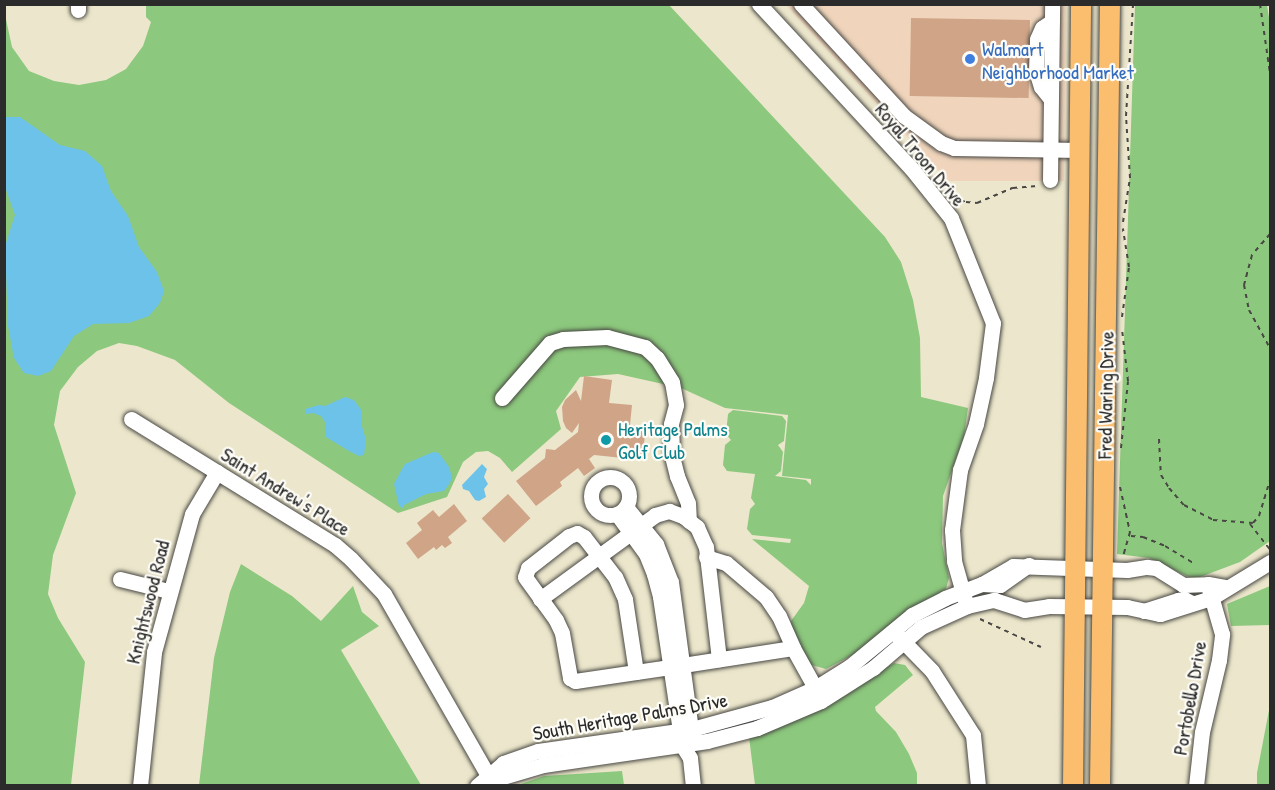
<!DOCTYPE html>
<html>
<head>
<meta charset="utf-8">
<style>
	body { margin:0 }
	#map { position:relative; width:1275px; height:790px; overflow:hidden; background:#ece7cc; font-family:"Patrick Hand",sans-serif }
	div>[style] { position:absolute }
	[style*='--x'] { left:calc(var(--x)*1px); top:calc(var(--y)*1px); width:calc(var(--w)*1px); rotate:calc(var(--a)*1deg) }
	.built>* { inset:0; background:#f0d5bc }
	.green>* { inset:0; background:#8cc87d }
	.water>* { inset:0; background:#6dc2ea }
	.building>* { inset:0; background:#d0a487; transform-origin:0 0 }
	.path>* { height:2px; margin-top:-1px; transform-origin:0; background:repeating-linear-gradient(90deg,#484743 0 4.5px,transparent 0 9px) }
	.roads { filter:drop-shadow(0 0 2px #484743) drop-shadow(0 0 2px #484743) }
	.minor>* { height:15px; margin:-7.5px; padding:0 7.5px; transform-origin:7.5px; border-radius:7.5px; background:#fff }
	.minor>.ring { margin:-7.5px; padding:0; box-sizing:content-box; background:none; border:15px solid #fff; border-radius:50% }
	.major>* { height:20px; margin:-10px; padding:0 10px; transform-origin:10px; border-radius:10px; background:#fbbd6e }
	.dots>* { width:16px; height:16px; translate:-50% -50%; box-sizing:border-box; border:3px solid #fdfcf7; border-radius:50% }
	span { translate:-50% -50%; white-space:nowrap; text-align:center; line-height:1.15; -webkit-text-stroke:4.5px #fdfcf7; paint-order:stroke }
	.shop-label { font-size:20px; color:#366cbe }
	.left { translate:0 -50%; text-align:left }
	.street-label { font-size:20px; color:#2b2b2b }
	.culture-label { font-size:20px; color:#0d838f }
	.frame { position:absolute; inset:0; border:6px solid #2b2b2b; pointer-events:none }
</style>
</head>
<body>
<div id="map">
	<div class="built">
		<i style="clip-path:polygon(786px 5px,1066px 5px,1064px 181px,948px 181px)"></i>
	</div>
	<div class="green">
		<i style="clip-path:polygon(146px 5px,669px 5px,885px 237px,901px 262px,913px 300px,920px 338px,921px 397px,968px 408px,964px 436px,943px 496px,942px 543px,949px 578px,946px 589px,862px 650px,826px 669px,808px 664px,791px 626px,791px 621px,804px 603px,809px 586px,752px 539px,790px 543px,791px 539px,752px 535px,747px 529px,750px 509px,755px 504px,751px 498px,755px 474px,727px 471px,723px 465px,725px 445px,731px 440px,726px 434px,728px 414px,733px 410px,782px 416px,786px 421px,784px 441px,778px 445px,783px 452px,781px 471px,775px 476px,806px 480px,811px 485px,811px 479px,782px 476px,788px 415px,725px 408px,681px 388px,618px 374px,580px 377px,556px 411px,561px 429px,512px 472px,500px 458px,488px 451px,476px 452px,463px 462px,447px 497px,398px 513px,229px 403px,175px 360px,137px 346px,119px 343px,97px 351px,78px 367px,60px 391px,54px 425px,76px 493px,53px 555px,48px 594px,58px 618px,85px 662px,71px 785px,5px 785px,4px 10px,12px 47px,29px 71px,54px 81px,79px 85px,106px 80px,126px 69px,143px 46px,151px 22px,146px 17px)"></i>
		<i style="clip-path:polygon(1135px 5px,1267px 5px,1270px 24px,1270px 541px,1240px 562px,1200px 577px,1189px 577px,1149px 558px,1117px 554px)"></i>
		<i style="clip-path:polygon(241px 564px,292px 596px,321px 621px,353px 586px,362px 612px,379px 626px,341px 650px,421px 785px,199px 785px,214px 658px,230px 592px)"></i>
		<i style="clip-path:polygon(1270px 586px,1270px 625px,1231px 626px,1227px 604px)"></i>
		<i style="clip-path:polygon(894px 663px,905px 665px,913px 675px,875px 707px,876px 711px,896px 732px,909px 754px,917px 773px,917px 785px,755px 785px,749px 737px,832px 701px)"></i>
		<i style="clip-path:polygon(1270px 705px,1270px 785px,1257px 785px,1257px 773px)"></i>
		<i style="clip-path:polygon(622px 771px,624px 785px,518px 785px,544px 776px)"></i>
	</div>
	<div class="water">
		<i style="clip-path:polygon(5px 117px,20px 117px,60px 145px,85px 151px,102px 166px,111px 191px,128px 216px,139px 247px,157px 272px,164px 291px,160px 303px,149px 316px,129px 323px,93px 324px,74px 336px,51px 371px,38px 376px,24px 373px,14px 358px,8px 326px,5px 246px,15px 215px,5px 187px)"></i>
		<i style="clip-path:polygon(345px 397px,354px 400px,362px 411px,361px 423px,366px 440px,364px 455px,359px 456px,349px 451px,326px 437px,325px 422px,321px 416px,313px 413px,306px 414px,305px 409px,319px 405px,325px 406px)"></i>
		<i style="clip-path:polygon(433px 452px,439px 453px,449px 467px,452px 477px,450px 483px,444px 491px,426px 494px,404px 505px,403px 508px,399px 506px,394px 484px,401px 471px,405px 464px)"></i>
		<i style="clip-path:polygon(482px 464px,487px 469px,484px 477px,488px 484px,484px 489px,486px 497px,479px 501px,475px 500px,469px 491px,463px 489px,462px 485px)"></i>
	</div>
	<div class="building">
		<i style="left:911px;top:18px;width:119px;height:78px;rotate:1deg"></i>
		<i style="clip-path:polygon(584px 376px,612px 380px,609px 403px,632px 405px,630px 425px,646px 427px,642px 460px,594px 455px,589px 459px,595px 468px,584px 476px,578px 468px,560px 482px,562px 486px,536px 506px,516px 481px,545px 458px,546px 449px,555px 450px,578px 432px,579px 423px,572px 433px,566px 428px,563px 421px,562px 407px,565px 400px,576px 390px,581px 401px)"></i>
		<i style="left:508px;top:494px;width:33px;height:36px;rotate:47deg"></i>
		<i style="clip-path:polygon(454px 504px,467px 521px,448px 537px,452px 543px,445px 548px,442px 545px,436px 550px,434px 547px,418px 559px,406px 543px,422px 530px,417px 523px,433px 510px,439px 517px)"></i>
	</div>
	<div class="path">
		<i style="--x:1260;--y:4;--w:70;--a:81.8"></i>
		<i style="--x:952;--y:197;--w:15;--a:20"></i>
		<i style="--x:966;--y:202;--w:11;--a:5"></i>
		<i style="--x:977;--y:203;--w:39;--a:-23"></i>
		<i style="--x:1013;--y:188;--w:24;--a:-5"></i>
		<i style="--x:1123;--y:222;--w:45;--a:-81"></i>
		<i style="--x:1130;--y:178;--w:62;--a:-93.7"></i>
		<i style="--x:1126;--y:116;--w:112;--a:-86.4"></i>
		<i style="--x:1270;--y:234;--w:28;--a:131"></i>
		<i style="--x:1252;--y:255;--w:31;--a:105"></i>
		<i style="--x:1244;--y:285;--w:25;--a:79"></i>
		<i style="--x:1249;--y:310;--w:43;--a:61.1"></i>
		<i style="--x:1122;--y:317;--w:50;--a:-82"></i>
		<i style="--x:1129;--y:267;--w:39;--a:-99"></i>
		<i style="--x:1159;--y:439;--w:36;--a:87"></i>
		<i style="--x:1161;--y:475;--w:15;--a:58"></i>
		<i style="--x:1169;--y:488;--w:23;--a:49"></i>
		<i style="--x:1184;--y:505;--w:33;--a:27"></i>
		<i style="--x:1213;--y:520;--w:40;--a:4.3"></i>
		<i style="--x:1253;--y:523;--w:9;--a:-49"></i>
		<i style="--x:1259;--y:516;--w:39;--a:-73"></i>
		<i style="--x:1121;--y:448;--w:67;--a:-84"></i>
		<i style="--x:1128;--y:381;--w:52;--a:-96.6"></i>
		<i style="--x:1120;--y:487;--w:46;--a:77.5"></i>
		<i style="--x:1130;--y:532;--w:26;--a:106"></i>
		<i style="--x:1250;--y:524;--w:33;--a:52"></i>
		<i style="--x:1131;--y:536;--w:12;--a:5"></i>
		<i style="--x:1143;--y:537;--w:24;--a:22"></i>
		<i style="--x:1165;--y:546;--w:33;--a:31"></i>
		<i style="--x:980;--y:619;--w:67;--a:24.7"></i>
		<i style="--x:1270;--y:786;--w:3;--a:-90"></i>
	</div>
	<div class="roads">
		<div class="minor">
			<i style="--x:759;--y:4;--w:224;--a:47.2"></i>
			<i style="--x:911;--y:168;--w:64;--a:51.3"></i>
			<i style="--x:951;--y:218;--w:113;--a:68.2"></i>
			<i style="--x:993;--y:323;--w:55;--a:97.3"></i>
			<i style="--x:986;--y:378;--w:47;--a:102.3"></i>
			<i style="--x:976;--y:424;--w:49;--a:109.2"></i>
			<i style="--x:960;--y:470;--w:61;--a:97.6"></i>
			<i style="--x:952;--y:530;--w:31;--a:86"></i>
			<i style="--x:954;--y:561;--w:41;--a:74.2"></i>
			<i style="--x:801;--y:4;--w:152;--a:47.4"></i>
			<i style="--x:904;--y:116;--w:46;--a:36.1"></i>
			<i style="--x:941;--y:143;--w:14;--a:21"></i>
			<i style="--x:954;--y:148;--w:126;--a:0.9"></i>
			<i style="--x:78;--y:10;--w:6;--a:-90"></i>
			<i style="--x:1050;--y:98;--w:14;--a:-129"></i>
			<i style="--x:1041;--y:87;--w:17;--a:-107"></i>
			<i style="--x:1036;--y:71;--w:32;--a:-88"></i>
			<i style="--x:1037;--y:39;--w:12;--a:-66"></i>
			<i style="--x:1042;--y:28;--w:12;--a:-35"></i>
			<i style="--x:1050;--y:180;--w:176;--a:-89.3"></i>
			<i style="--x:502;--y:398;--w:73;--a:-48.9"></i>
			<i style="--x:550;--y:343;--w:14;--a:-17"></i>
			<i style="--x:563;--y:339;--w:44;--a:-2.6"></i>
			<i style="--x:607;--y:337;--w:39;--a:15"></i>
			<i style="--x:645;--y:347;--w:16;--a:43"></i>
			<i style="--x:657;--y:358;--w:28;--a:58"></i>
			<i style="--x:672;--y:382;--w:23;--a:80"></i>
			<i style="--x:676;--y:405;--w:20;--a:105"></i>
			<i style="--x:671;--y:424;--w:32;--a:88"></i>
			<i style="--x:672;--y:456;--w:21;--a:76"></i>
			<i style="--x:677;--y:476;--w:29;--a:68"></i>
			<i style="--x:688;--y:503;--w:18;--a:87"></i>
			<i style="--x:131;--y:419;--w:240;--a:31.7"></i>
			<i style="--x:335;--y:545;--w:21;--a:41"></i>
			<i style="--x:351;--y:559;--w:48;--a:46.7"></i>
			<i style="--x:384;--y:594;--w:211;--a:60.2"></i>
			<i class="ring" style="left:591px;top:477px;width:23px;height:23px"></i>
			<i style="--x:626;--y:507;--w:48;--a:51"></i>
			<i style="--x:656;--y:544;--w:41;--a:68.5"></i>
			<i style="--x:671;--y:582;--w:156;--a:82.3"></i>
			<i style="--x:617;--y:514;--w:49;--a:54.1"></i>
			<i style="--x:646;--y:554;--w:22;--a:68"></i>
			<i style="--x:654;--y:574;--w:24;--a:75"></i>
			<i style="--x:660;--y:597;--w:150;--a:81.5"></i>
			<i style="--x:682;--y:745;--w:15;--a:58"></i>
			<i style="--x:690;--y:758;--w:28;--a:84"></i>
			<i style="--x:706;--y:557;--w:21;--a:17"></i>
			<i style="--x:726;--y:563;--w:52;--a:40.4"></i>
			<i style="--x:766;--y:597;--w:23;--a:56"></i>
			<i style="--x:779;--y:616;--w:35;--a:66"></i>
			<i style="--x:120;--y:579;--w:50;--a:13.8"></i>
			<i style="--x:982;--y:584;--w:18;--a:3"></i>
			<i style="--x:1000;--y:585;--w:35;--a:-35"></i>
			<i style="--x:540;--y:599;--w:142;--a:-36.1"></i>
			<i style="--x:655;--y:515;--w:15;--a:-16"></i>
			<i style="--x:669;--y:511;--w:15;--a:20"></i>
			<i style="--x:683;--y:516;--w:18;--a:38"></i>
			<i style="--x:697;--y:527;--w:22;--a:66"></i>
			<i style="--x:706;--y:547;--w:113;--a:83.4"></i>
			<i style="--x:1144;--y:611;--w:36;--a:-18"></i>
			<i style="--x:1178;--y:600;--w:6;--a:-9"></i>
			<i style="--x:1184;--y:599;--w:9;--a:27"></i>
			<i style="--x:897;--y:635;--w:50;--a:45.8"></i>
			<i style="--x:932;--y:671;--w:76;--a:57.4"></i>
			<i style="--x:973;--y:735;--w:51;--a:84.4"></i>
			<i style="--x:636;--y:672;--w:74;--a:-98.6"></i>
			<i style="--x:625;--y:599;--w:24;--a:-114"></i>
			<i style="--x:615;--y:577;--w:51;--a:-127.8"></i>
			<i style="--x:584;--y:537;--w:8;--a:-150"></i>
			<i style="--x:577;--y:533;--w:9;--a:159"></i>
			<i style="--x:569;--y:536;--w:52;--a:142"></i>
			<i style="--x:528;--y:568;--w:9;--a:108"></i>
			<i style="--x:525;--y:577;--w:53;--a:54.2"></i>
			<i style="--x:556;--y:620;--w:14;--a:65"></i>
			<i style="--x:562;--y:633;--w:46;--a:79.9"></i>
			<i style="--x:570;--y:678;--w:6;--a:31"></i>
			<i style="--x:575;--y:681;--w:96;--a:-8.4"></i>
			<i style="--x:670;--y:667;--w:124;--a:-8.8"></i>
			<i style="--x:793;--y:648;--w:54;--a:61"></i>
			<i style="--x:489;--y:777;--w:10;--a:6"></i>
			<i style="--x:499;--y:778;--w:46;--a:-16.5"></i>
			<i style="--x:543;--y:765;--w:166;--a:-8.3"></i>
			<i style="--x:707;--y:741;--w:52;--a:-14.6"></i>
			<i style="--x:757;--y:728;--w:69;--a:-22.9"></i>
			<i style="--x:821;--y:701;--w:62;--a:-32.4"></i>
			<i style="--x:873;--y:668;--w:63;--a:-40.5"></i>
			<i style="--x:921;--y:627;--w:51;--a:-24.5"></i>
			<i style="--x:967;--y:606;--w:28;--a:-13"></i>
			<i style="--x:994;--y:600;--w:32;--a:18"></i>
			<i style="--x:1024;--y:610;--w:25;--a:-9"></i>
			<i style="--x:1049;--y:606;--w:78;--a:0.7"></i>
			<i style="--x:1127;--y:607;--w:34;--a:12"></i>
			<i style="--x:1160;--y:614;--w:53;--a:-17.4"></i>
			<i style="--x:1211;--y:598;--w:69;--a:-31.4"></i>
			<i style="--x:140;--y:786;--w:135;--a:-84"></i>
			<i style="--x:154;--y:652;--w:143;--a:-74.6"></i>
			<i style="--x:192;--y:514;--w:49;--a:-59.2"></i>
			<i style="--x:477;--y:786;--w:35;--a:-41"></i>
			<i style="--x:503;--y:763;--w:37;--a:-19"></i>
			<i style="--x:538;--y:751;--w:156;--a:-8.1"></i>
			<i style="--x:692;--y:729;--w:83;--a:-15.4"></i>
			<i style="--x:772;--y:707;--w:47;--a:-23.8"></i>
			<i style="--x:815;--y:688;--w:40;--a:-32"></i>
			<i style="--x:849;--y:667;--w:82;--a:-39.5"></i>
			<i style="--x:912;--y:615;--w:37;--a:-27"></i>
			<i style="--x:945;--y:598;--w:40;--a:-21"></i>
			<i style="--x:982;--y:584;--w:36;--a:-30"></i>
			<i style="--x:1013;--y:566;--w:114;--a:2"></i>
			<i style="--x:1127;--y:570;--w:20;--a:-9"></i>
			<i style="--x:1147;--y:567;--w:9;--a:6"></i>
			<i style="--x:1156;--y:568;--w:32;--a:32"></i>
			<i style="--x:1183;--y:585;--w:25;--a:-2"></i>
			<i style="--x:1208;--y:584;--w:17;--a:10"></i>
			<i style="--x:1196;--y:786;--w:54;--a:-83.7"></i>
			<i style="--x:1202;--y:732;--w:74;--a:-76.7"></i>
			<i style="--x:1219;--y:660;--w:26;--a:-83"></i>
			<i style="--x:1222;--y:634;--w:47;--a:-106.1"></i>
		</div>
		<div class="major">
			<i style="--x:1073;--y:786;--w:782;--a:-89.41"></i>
			<i style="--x:1100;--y:786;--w:782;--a:-89.27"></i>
		</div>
	</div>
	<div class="dots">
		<i style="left:970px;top:59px;background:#3f7fe0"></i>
		<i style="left:606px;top:440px;background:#0f9aa8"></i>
	</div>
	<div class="shop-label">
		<span class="left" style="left:982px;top:60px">Walmart<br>Neighborhood Market</span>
	</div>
	<div class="street-label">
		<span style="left:921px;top:154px;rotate:50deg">Royal Troon Drive</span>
		<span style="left:1105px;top:395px;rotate:-89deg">Fred Waring Drive</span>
		<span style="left:286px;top:491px;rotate:32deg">Saint Andrew's Place</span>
		<span style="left:147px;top:602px;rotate:-76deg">Knightswood Road</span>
		<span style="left:1189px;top:698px;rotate:-80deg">Portobello Drive</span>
		<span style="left:630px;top:716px;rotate:-10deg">South Heritage Palms Drive</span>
	</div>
	<div class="culture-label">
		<span class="left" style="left:618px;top:440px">Heritage Palms<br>Golf Club</span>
	</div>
	<div class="frame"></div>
</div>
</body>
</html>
